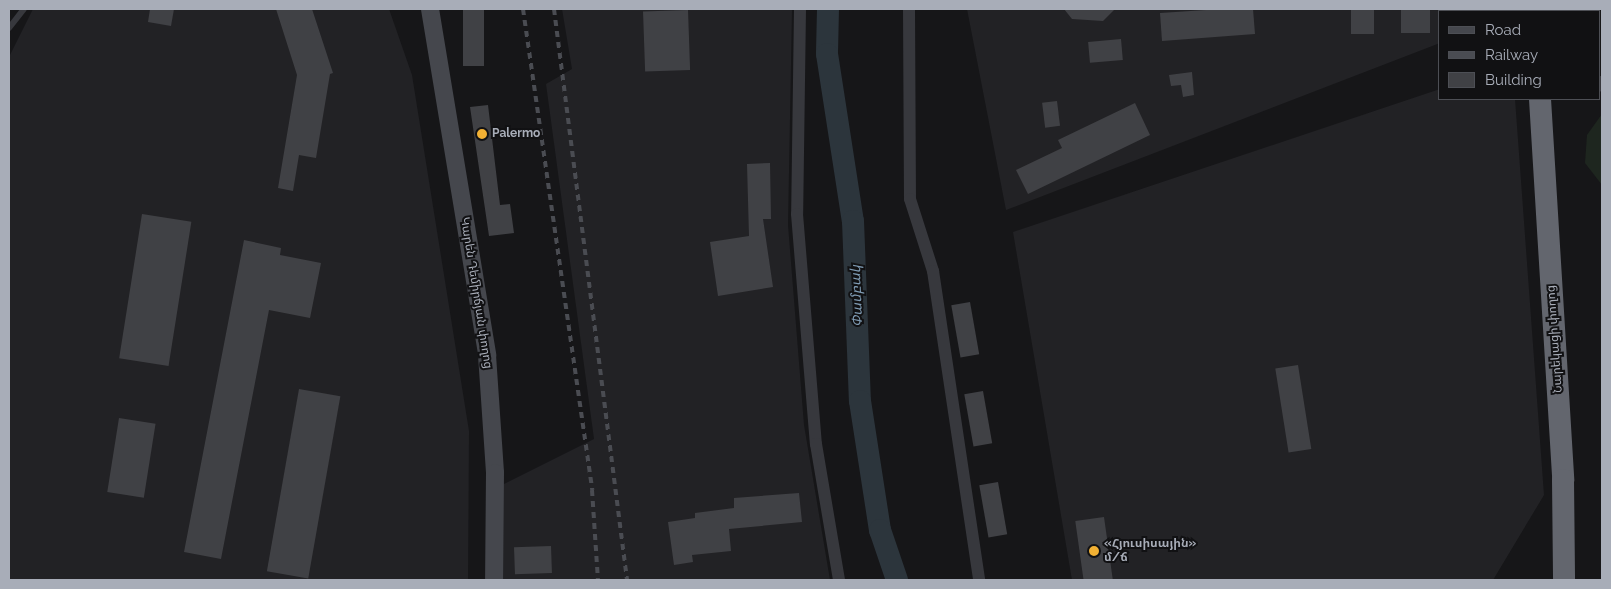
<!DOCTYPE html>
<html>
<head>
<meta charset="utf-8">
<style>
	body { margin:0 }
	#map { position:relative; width:1611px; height:589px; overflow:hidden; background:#161618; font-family:Raleway,"Noto Sans Armenian",sans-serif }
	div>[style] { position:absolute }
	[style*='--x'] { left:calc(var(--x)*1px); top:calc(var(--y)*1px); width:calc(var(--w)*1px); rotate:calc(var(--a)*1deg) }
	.built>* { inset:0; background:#222225 }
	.green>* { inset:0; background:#1e261f }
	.river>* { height:22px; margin:-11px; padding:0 11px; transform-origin:11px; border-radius:11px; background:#2c353c }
	.building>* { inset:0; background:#404145; transform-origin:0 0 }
	.lane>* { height:6px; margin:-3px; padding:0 3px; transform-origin:3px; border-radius:3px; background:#37383d }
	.street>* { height:12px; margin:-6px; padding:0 6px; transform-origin:6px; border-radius:6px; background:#37383d }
	.secondary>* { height:18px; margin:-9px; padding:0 9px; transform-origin:9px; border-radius:9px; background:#45474d }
	.highway>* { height:22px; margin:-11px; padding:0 11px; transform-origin:11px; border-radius:11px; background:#63666e }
	.rail>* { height:4px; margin-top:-2px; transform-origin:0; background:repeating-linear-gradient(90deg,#4a4c52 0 6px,transparent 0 11px) }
	.dots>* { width:14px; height:14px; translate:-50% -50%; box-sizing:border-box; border:2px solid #111113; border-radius:50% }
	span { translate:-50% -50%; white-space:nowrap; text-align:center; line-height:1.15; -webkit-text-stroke:4px #111113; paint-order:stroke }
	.poi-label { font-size:12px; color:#a8adb8; font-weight:700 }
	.left { translate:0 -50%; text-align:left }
	.street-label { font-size:12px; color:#a8adb8 }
	.water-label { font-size:14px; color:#7f9bb3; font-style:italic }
	.frame { position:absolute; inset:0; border:10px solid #a8adb8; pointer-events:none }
	.legend { position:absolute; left:1438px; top:10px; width:162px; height:90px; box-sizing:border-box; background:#111113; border:1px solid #4d4f55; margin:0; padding:6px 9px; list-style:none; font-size:15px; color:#a8adb8 }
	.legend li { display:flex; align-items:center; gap:10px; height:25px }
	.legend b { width:25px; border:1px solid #4d4f55 }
</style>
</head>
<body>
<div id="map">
	<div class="built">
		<i style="clip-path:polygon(33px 9px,389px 9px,412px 75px,469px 431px,468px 580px,9px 580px,9px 57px)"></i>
		<i style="clip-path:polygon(562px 9px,792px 9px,788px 225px,804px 425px,830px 580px,500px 580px,502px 485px,594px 439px,546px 84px,572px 69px)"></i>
		<i style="clip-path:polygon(967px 9px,1497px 9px,1498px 11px,1440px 11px,1440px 43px,1006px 210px)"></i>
		<i style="clip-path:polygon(1440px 89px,1440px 99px,1515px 99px,1544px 495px,1493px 580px,1072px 580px,1013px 232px)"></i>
	</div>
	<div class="green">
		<i style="clip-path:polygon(1602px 114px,1602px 185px,1585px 163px,1587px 135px)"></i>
	</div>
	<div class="river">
		<i style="--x:828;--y:9;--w:45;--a:91.3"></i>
		<i style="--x:827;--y:54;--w:169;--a:81.2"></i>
		<i style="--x:853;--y:221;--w:180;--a:87.8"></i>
		<i style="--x:860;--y:401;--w:131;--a:81.2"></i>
		<i style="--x:880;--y:530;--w:53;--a:71.2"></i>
	</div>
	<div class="building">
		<i style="clip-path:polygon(150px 9px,174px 9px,171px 26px,148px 22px)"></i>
		<i style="clip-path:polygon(276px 9px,312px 9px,333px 73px,330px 74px,316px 158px,299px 155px,293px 191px,278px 188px,297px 75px)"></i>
		<i style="left:463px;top:9px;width:21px;height:57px"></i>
		<i style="clip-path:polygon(1064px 9px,1115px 9px,1103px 21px,1072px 19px)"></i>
		<i style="clip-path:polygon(1221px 9px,1253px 9px,1255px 34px,1162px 41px,1160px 13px)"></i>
		<i style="left:1351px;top:9px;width:23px;height:25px"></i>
		<i style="left:1401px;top:9px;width:29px;height:24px"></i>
		<i style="left:688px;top:10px;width:60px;height:45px;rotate:88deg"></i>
		<i style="left:1121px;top:39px;width:21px;height:33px;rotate:85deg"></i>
		<i style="clip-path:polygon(1192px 72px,1194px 95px,1183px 97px,1181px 85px,1171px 86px,1169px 75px)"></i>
		<i style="left:1057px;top:101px;width:25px;height:15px;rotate:83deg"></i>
		<i style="clip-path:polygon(1135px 103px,1150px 135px,1028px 194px,1016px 170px,1062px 148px,1058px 140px)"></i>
		<i style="clip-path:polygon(488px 105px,500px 205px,510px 204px,514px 233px,489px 236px,470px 107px)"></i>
		<i style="clip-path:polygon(770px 163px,771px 219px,763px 219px,773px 287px,718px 296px,710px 242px,749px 236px,747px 164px)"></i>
		<i style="left:142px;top:214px;width:50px;height:146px;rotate:9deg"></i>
		<i style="clip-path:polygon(244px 240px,281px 248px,280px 255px,321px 263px,310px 318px,269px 310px,221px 559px,184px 552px)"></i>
		<i style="left:970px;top:302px;width:53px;height:19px;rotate:80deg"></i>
		<i style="left:1298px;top:365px;width:85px;height:23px;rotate:81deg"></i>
		<i style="left:299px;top:389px;width:42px;height:185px;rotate:10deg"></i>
		<i style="left:983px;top:391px;width:53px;height:19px;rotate:80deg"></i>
		<i style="left:119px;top:418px;width:37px;height:75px;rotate:9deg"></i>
		<i style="left:998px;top:482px;width:53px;height:19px;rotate:80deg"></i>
		<i style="clip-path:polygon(799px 493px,802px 522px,729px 529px,731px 551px,692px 555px,693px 562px,674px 565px,668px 522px,695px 518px,695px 513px,734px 508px,734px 498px)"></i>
		<i style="left:1104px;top:517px;width:64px;height:29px;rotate:82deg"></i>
		<i style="left:551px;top:546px;width:27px;height:37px;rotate:88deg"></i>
	</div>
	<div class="lane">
		<i style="--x:9;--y:28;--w:24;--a:-52"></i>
	</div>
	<div class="street">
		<i style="--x:800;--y:9;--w:205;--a:90.8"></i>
		<i style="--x:797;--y:214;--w:231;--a:85.3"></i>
		<i style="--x:816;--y:444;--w:138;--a:80.4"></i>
		<i style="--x:909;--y:9;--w:190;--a:89.7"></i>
		<i style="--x:910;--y:199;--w:76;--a:72.3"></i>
		<i style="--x:933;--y:271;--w:312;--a:81.5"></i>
		<i style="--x:1555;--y:11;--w:20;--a:-6"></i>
		<i style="--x:1600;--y:82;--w:4;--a:63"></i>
	</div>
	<div class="secondary">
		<i style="--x:430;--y:9;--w:351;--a:80.6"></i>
		<i style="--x:487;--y:355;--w:118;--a:86.1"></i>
		<i style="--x:495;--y:473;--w:107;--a:90.5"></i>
	</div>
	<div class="highway">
		<i style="--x:1534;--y:9;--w:2;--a:63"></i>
		<i style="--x:1540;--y:99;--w:382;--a:86.5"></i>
		<i style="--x:1563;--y:480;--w:100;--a:89.4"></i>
	</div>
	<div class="rail">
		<i style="--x:523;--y:9;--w:486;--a:81.8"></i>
		<i style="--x:592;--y:490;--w:90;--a:86.2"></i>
		<i style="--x:554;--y:9;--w:576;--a:82.71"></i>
	</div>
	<div class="dots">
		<i style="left:482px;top:134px;background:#f2b134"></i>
		<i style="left:1094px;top:551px;background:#f2b134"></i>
	</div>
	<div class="poi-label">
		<span class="left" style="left:492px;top:134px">Palermo</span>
		<span class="left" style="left:1104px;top:551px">«Հյուսիսային»<br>մ/ճ</span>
	</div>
	<div class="street-label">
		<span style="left:476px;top:293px;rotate:81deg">Կարեն Դեմիրճյան փողոց</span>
		<span style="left:1555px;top:339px;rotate:-94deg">Նարեկացի փողոց</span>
	</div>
	<div class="water-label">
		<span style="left:856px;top:296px;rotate:-92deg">Փամբակ</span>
	</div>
	<div class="frame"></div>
	<ul class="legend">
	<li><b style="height:6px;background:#45474d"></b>Road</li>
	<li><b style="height:6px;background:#4a4c52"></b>Railway</li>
	<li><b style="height:14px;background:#404145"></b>Building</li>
	</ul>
</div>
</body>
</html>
